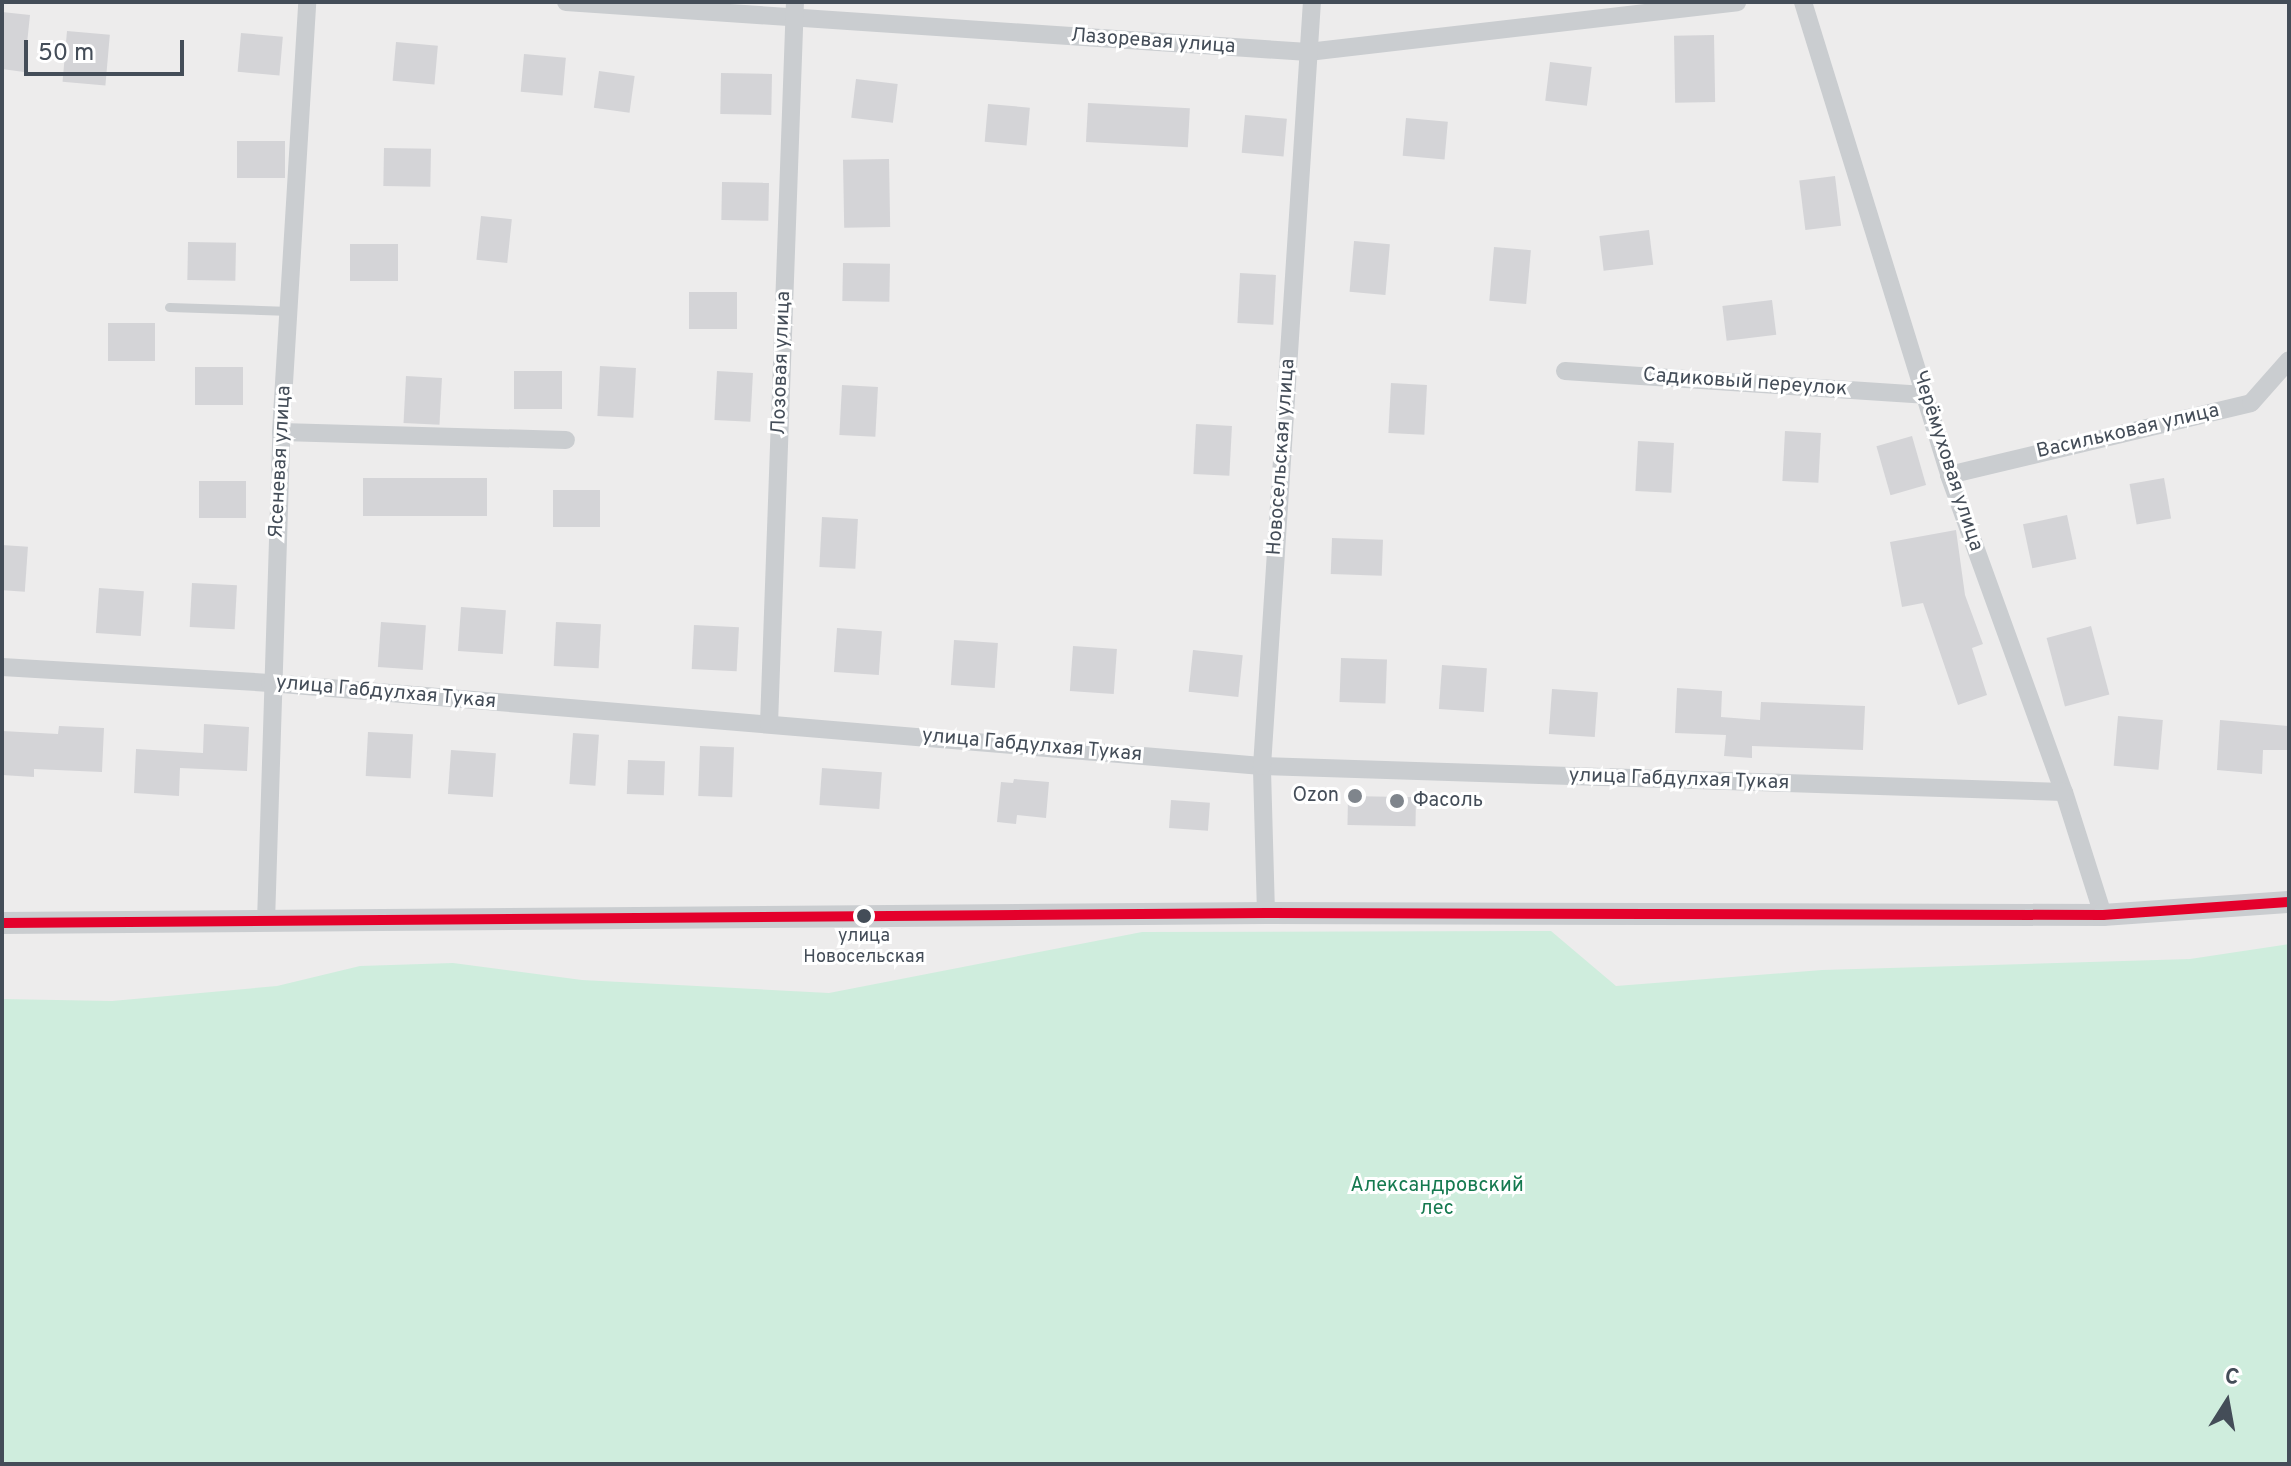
<!DOCTYPE html>
<html>
<head>
<meta charset="utf-8">
<style>
	body { margin:0 }
	#map { position:relative; width:2291px; height:1466px; overflow:hidden; background:#edecec; font-family:Overpass,sans-serif }
	div>[style] { position:absolute }
	[style*='--x'] { left:calc(var(--x)*1px); top:calc(var(--y)*1px); width:calc(var(--w)*1px); rotate:calc(var(--a)*1deg) }
	.green>* { inset:0; background:#cfeddd }
	.building>* { inset:0; background:#d4d4d7; transform-origin:0 0 }
	.service>* { height:9px; margin:-4.5px; padding:0 4.5px; transform-origin:4.5px; border-radius:4.5px; background:#cacdd0 }
	.minor>* { height:18px; margin:-9px; padding:0 9px; transform-origin:9px; border-radius:9px; background:#cacdd0 }
	.tertiary>* { height:22px; margin:-11px; padding:0 11px; transform-origin:11px; border-radius:11px; background:#cacdd0 }
	.bus-1>* { height:10px; margin:-5px; padding:0 5px; transform-origin:5px; border-radius:5px; background:#e4002b }
	.dots>* { width:22px; height:22px; translate:-50% -50%; box-sizing:border-box; border:4px solid #fff; border-radius:50% }
	span { translate:-50% -50%; white-space:nowrap; text-align:center; line-height:1.15; -webkit-text-stroke:6px #fff; paint-order:stroke }
	.bus-label { font-size:18px; color:#444d58 }
	.street-label { font-size:20px; color:#444d58 }
	.poi-label { font-size:20px; color:#444d58 }
	.right { translate:-100% -50%; text-align:right }
	.left { translate:0 -50%; text-align:left }
	.park-label { font-size:20px; color:#15794f }
	.frame { position:absolute; inset:0; border:4px solid #444d58; pointer-events:none }
	.north { position:absolute; left:2187px; top:1362px; width:80px; height:80px; -webkit-text-stroke:6px #fff; paint-order:stroke; rotate:11deg; font-size:22px; font-weight:700; line-height:32px; text-align:center; color:#444d58 }
	.north::after { content:''; display:block; margin:auto; width:28px; height:36px; background:#444d58; clip-path:polygon(50% 0,100% 100%,50% 72%,0 100%) }
	.scale { position:absolute; left:24px; top:40px; width:160px; height:36px; box-sizing:border-box; border:4px solid #444d58; border-top:0; padding-left:10px; font-size:24px; line-height:28px; white-space:nowrap; color:#444d58; -webkit-text-stroke:6px #fff; paint-order:stroke }
</style>
</head>
<body>
<div id="map">
	<div class="green">
		<i style="clip-path:polygon(1551px 931px,1616px 986px,1822px 970px,2190px 959px,2289px 944px,2289px 1464px,2px 1464px,2px 999px,112px 1001px,277px 986px,360px 966px,453px 963px,582px 980px,829px 993px,1142px 932px)"></i>
	</div>
	<div class="building">
		<i style="clip-path:polygon(2px 12px,30px 15px,24px 72px,2px 69px)"></i>
		<i style="left:67px;top:31px;width:43px;height:51px;rotate:5deg"></i>
		<i style="left:241px;top:33px;width:42px;height:39px;rotate:5deg"></i>
		<i style="left:1714px;top:35px;width:67px;height:40px;rotate:89deg"></i>
		<i style="left:396px;top:42px;width:42px;height:39px;rotate:5deg"></i>
		<i style="left:524px;top:54px;width:42px;height:38px;rotate:5deg"></i>
		<i style="left:1550px;top:62px;width:42px;height:39px;rotate:7deg"></i>
		<i style="left:599px;top:71px;width:36px;height:37px;rotate:8deg"></i>
		<i style="left:721px;top:73px;width:51px;height:41px;rotate:1deg"></i>
		<i style="left:856px;top:79px;width:42px;height:39px;rotate:7deg"></i>
		<i style="left:1088px;top:103px;width:102px;height:39px;rotate:3deg"></i>
		<i style="left:988px;top:104px;width:42px;height:38px;rotate:5deg"></i>
		<i style="left:1245px;top:115px;width:42px;height:38px;rotate:5deg"></i>
		<i style="left:1406px;top:118px;width:42px;height:38px;rotate:5deg"></i>
		<i style="left:237px;top:141px;width:48px;height:37px"></i>
		<i style="left:384px;top:148px;width:47px;height:38px;rotate:1deg"></i>
		<i style="left:889px;top:159px;width:68px;height:46px;rotate:89deg"></i>
		<i style="left:1835px;top:176px;width:50px;height:36px;rotate:83deg"></i>
		<i style="left:722px;top:182px;width:47px;height:38px;rotate:1deg"></i>
		<i style="left:481px;top:216px;width:31px;height:44px;rotate:6deg"></i>
		<i style="left:1649px;top:230px;width:35px;height:50px;rotate:83deg"></i>
		<i style="left:1354px;top:241px;width:36px;height:51px;rotate:5deg"></i>
		<i style="left:188px;top:242px;width:48px;height:38px;rotate:1deg"></i>
		<i style="left:350px;top:244px;width:48px;height:37px"></i>
		<i style="left:1494px;top:247px;width:37px;height:54px;rotate:5deg"></i>
		<i style="left:843px;top:263px;width:47px;height:38px;rotate:1deg"></i>
		<i style="left:1240px;top:273px;width:36px;height:50px;rotate:3deg"></i>
		<i style="left:689px;top:292px;width:48px;height:37px"></i>
		<i style="left:1772px;top:300px;width:35px;height:50px;rotate:83deg"></i>
		<i style="left:108px;top:323px;width:47px;height:38px"></i>
		<i style="left:600px;top:366px;width:36px;height:50px;rotate:3deg"></i>
		<i style="left:195px;top:367px;width:48px;height:38px"></i>
		<i style="left:514px;top:371px;width:48px;height:38px"></i>
		<i style="left:717px;top:371px;width:36px;height:49px;rotate:3deg"></i>
		<i style="left:406px;top:376px;width:36px;height:47px;rotate:3deg"></i>
		<i style="left:1391px;top:383px;width:36px;height:50px;rotate:3deg"></i>
		<i style="left:842px;top:385px;width:36px;height:50px;rotate:3deg"></i>
		<i style="left:1196px;top:424px;width:36px;height:50px;rotate:3deg"></i>
		<i style="left:1785px;top:431px;width:36px;height:50px;rotate:3deg"></i>
		<i style="left:1912px;top:436px;width:51px;height:37px;rotate:74deg"></i>
		<i style="left:1638px;top:441px;width:36px;height:50px;rotate:3deg"></i>
		<i style="left:363px;top:478px;width:124px;height:38px"></i>
		<i style="left:2164px;top:478px;width:41px;height:35px;rotate:80deg"></i>
		<i style="left:199px;top:481px;width:47px;height:37px"></i>
		<i style="left:553px;top:490px;width:47px;height:37px"></i>
		<i style="left:2067px;top:515px;width:45px;height:45px;rotate:78deg"></i>
		<i style="left:822px;top:517px;width:36px;height:50px;rotate:3deg"></i>
		<i style="clip-path:polygon(1956px 530px,1965px 595px,1983px 644px,1972px 648px,1987px 695px,1958px 705px,1923px 603px,1902px 607px,1890px 542px)"></i>
		<i style="left:1332px;top:538px;width:51px;height:36px;rotate:2deg"></i>
		<i style="left:2px;top:545px;width:26px;height:45px;rotate:4deg"></i>
		<i style="left:192px;top:583px;width:45px;height:44px;rotate:3deg"></i>
		<i style="left:99px;top:588px;width:45px;height:45px;rotate:4deg"></i>
		<i style="left:461px;top:607px;width:45px;height:44px;rotate:4deg"></i>
		<i style="left:381px;top:622px;width:45px;height:45px;rotate:4deg"></i>
		<i style="left:556px;top:622px;width:45px;height:44px;rotate:3deg"></i>
		<i style="left:694px;top:625px;width:45px;height:44px;rotate:3deg"></i>
		<i style="left:2091px;top:626px;width:71px;height:46px;rotate:75deg"></i>
		<i style="left:837px;top:628px;width:45px;height:44px;rotate:4deg"></i>
		<i style="left:954px;top:640px;width:44px;height:45px;rotate:4deg"></i>
		<i style="left:1073px;top:646px;width:44px;height:45px;rotate:4deg"></i>
		<i style="left:1193px;top:650px;width:50px;height:42px;rotate:6deg"></i>
		<i style="left:1341px;top:658px;width:46px;height:44px;rotate:2deg"></i>
		<i style="left:1442px;top:665px;width:45px;height:44px;rotate:4deg"></i>
		<i style="clip-path:polygon(1677px 688px,1722px 691px,1721px 717px,1760px 720px,1761px 702px,1865px 706px,1863px 750px,1752px 746px,1752px 758px,1724px 756px,1726px 735px,1675px 733px)"></i>
		<i style="left:1552px;top:689px;width:46px;height:45px;rotate:4deg"></i>
		<i style="left:2118px;top:716px;width:45px;height:50px;rotate:5deg"></i>
		<i style="clip-path:polygon(2220px 720px,2289px 726px,2289px 750px,2263px 750px,2262px 774px,2217px 770px)"></i>
		<i style="clip-path:polygon(204px 724px,249px 727px,247px 771px,180px 768px,179px 796px,134px 793px,136px 749px,203px 753px)"></i>
		<i style="clip-path:polygon(59px 726px,104px 728px,102px 772px,34px 769px,34px 777px,2px 775px,2px 731px,58px 734px)"></i>
		<i style="left:368px;top:732px;width:45px;height:44px;rotate:3deg"></i>
		<i style="left:573px;top:733px;width:26px;height:51px;rotate:4deg"></i>
		<i style="left:700px;top:746px;width:34px;height:50px;rotate:2deg"></i>
		<i style="left:451px;top:750px;width:45px;height:44px;rotate:4deg"></i>
		<i style="left:628px;top:760px;width:37px;height:34px;rotate:2deg"></i>
		<i style="left:822px;top:768px;width:60px;height:37px;rotate:4deg"></i>
		<i style="clip-path:polygon(1014px 779px,1049px 782px,1046px 818px,1017px 815px,1016px 824px,997px 822px,1001px 782px,1013px 783px)"></i>
		<i style="left:1348px;top:796px;width:68px;height:29px;rotate:1deg"></i>
		<i style="left:1171px;top:800px;width:39px;height:28px;rotate:4deg"></i>
	</div>
	<div class="service">
		<i style="--x:169;--y:307;--w:121;--a:1.9"></i>
	</div>
	<div class="minor">
		<i style="--x:566;--y:2;--w:744;--a:3.86"></i>
		<i style="--x:1308;--y:52;--w:432;--a:-6.6"></i>
		<i style="--x:1803;--y:2;--w:495;--a:72.8"></i>
		<i style="--x:1949;--y:475;--w:337;--a:70.1"></i>
		<i style="--x:2064;--y:792;--w:129;--a:72.4"></i>
		<i style="--x:1565;--y:371;--w:360;--a:3.8"></i>
		<i style="--x:281;--y:432;--w:285;--a:1.6"></i>
		<i style="--x:1949;--y:475;--w:310;--a:-13.4"></i>
		<i style="--x:2251;--y:403;--w:57;--a:-48.5"></i>
		<i style="--x:2;--y:667;--w:268;--a:3.4"></i>
		<i style="--x:270;--y:683;--w:995;--a:4.78"></i>
		<i style="--x:1262;--y:766;--w:802;--a:1.86"></i>
		<i style="--x:769;--y:724;--w:722;--a:-87.94"></i>
		<i style="--x:1266;--y:913;--w:147;--a:-91.6"></i>
		<i style="--x:1262;--y:766;--w:766;--a:-86.26"></i>
		<i style="--x:266;--y:922;--w:490;--a:-88.2"></i>
		<i style="--x:281;--y:432;--w:431;--a:-86.5"></i>
	</div>
	<div class="tertiary">
		<i style="--x:2;--y:923;--w:1264;--a:-0.45"></i>
		<i style="--x:1266;--y:913;--w:837;--a:0.14"></i>
		<i style="--x:2103;--y:915;--w:186;--a:-4"></i>
	</div>
	<div class="bus-1">
		<i style="--x:2;--y:923;--w:1264;--a:-0.45"></i>
		<i style="--x:1266;--y:913;--w:837;--a:0.14"></i>
		<i style="--x:2103;--y:915;--w:186;--a:-4"></i>
	</div>
	<div class="dots">
		<i style="left:1355px;top:796px;background:#7f858c"></i>
		<i style="left:1397px;top:801px;background:#7f858c"></i>
		<i style="left:864px;top:916px;background:#444d58"></i>
	</div>
	<div class="bus-label">
		<span style="left:864px;top:948px">улица<br>Новосельская</span>
	</div>
	<div class="street-label">
		<span style="left:1153px;top:42px;rotate:4deg">Лазоревая улица</span>
		<span style="left:782px;top:363px;rotate:-88deg">Лозовая улица</span>
		<span style="left:1745px;top:383px;rotate:4deg">Садиковый переулок</span>
		<span style="left:2128px;top:432px;rotate:-13deg">Васильковая улица</span>
		<span style="left:1282px;top:457px;rotate:-86deg">Новосельская улица</span>
		<span style="left:1947px;top:461px;rotate:72deg">Черёмуховая улица</span>
		<span style="left:281px;top:462px;rotate:-87deg">Ясеневая улица</span>
		<span style="left:386px;top:693px;rotate:5deg">улица Габдулхая Тукая</span>
		<span style="left:1032px;top:746px;rotate:5deg">улица Габдулхая Тукая</span>
		<span style="left:1679px;top:780px;rotate:2deg">улица Габдулхая Тукая</span>
	</div>
	<div class="poi-label">
		<span class="right" style="left:1339px;top:796px">Ozon</span>
		<span class="left" style="left:1413px;top:801px">Фасоль</span>
	</div>
	<div class="park-label">
		<span style="left:1437px;top:1198px">Александровский<br>лес</span>
	</div>
	<div class="frame"></div>
	<div class="north">С</div>
	<div class="scale">50 m</div>
</div>
</body>
</html>
